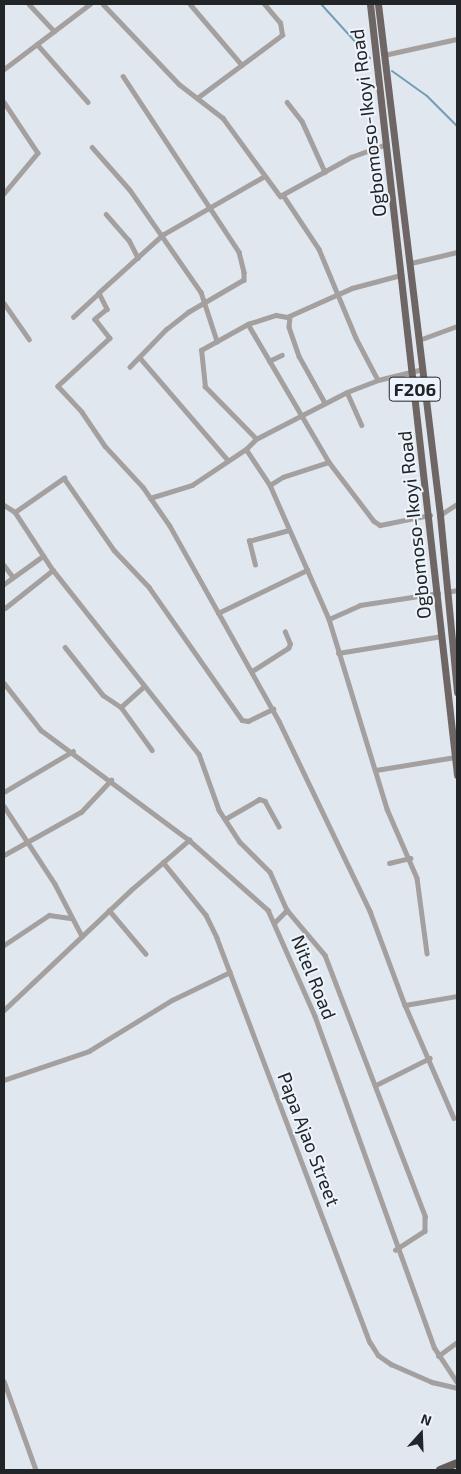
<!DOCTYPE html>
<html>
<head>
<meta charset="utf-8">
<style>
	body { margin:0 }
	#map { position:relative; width:461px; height:1474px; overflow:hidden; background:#e1e7ee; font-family:"Exo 2",sans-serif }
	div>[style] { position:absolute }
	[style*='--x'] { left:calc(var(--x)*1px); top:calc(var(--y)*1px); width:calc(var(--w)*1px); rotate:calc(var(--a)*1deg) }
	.stream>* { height:2px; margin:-1px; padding:0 1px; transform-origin:1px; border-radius:1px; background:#719eb2 }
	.minor>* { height:4.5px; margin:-2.25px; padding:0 2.25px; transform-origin:2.25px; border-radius:2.25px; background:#a4a09f }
	.primary>* { height:7px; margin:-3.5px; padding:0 3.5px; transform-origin:3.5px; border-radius:3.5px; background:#6d6665 }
	.trunk>* { height:8px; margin:-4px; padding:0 4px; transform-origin:4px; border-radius:4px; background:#645c5a }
	span { translate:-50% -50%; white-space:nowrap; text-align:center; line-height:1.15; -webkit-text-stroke:4px #eef4fb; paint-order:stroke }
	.shield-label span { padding:1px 4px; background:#eef4fb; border:1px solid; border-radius:4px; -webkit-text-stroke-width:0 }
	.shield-label { font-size:18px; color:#222527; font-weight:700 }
	.street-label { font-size:19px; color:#222527 }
	.frame { position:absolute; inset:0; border:5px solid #222527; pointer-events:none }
	.north { position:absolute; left:396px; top:1409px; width:50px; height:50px; -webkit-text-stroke:4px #eef4fb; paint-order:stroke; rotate:20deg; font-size:14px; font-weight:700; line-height:20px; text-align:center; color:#222527 }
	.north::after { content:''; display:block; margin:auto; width:18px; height:22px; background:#222527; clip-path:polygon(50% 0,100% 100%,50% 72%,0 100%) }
</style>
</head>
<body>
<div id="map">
	<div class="stream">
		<i style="--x:321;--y:4;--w:73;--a:47.8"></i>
		<i style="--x:392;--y:71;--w:43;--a:35.5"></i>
		<i style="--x:427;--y:96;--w:42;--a:45"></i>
	</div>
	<div class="minor">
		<i style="--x:29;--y:4;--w:37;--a:47"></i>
		<i style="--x:103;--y:4;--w:110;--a:46.5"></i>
		<i style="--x:179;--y:84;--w:56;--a:37.7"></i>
		<i style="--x:223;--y:118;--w:97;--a:53.8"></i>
		<i style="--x:280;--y:196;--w:81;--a:-28.8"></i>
		<i style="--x:351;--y:157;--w:38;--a:-20"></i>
		<i style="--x:190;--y:4;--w:80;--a:49.6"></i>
		<i style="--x:37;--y:44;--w:77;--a:48.7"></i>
		<i style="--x:384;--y:55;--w:75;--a:-12.4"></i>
		<i style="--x:4;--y:69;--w:108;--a:-37.1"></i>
		<i style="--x:123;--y:76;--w:211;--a:56.6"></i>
		<i style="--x:239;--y:252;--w:21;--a:76"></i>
		<i style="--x:244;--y:272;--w:8;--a:90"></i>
		<i style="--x:244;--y:280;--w:64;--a:149.8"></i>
		<i style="--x:189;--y:312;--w:28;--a:142"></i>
		<i style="--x:167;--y:329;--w:53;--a:134.2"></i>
		<i style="--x:197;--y:98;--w:106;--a:-36.5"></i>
		<i style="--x:282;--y:35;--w:12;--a:-99"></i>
		<i style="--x:280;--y:23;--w:25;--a:-130"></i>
		<i style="--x:4;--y:102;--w:61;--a:56.3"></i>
		<i style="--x:38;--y:153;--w:53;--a:129.7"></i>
		<i style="--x:287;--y:102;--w:24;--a:52"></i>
		<i style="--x:302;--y:121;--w:56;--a:65.7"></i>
		<i style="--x:92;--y:147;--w:57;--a:48.5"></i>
		<i style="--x:130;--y:190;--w:124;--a:55.2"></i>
		<i style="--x:201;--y:292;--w:52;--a:71.9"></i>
		<i style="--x:264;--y:177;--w:116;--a:150.1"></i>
		<i style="--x:163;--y:235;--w:86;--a:137.8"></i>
		<i style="--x:99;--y:293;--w:18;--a:63"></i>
		<i style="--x:107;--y:309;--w:16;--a:140"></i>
		<i style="--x:95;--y:319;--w:24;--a:52"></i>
		<i style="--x:110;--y:338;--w:71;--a:137.3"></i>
		<i style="--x:58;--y:386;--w:35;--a:47"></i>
		<i style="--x:82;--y:412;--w:41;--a:55.9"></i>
		<i style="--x:105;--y:446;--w:56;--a:47.2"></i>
		<i style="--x:143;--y:487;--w:47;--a:55.3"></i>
		<i style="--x:170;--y:526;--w:223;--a:60.8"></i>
		<i style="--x:279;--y:721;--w:211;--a:64.4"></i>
		<i style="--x:370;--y:911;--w:100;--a:69.6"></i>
		<i style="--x:405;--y:1005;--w:123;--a:66.6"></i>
		<i style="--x:283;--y:195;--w:65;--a:56.3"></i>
		<i style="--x:319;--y:249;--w:96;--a:67.4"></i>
		<i style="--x:356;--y:338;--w:47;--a:62.4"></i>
		<i style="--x:106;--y:214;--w:35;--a:49"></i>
		<i style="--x:129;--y:240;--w:20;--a:63"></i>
		<i style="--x:411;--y:263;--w:47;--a:-13.4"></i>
		<i style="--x:4;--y:303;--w:44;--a:55.2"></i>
		<i style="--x:290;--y:316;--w:11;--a:95"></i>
		<i style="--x:289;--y:327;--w:31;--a:71"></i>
		<i style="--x:299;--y:356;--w:54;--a:61"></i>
		<i style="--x:73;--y:317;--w:35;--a:-43"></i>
		<i style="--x:248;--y:324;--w:160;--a:59.6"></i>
		<i style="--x:329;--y:462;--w:74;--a:52.7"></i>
		<i style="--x:374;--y:521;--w:7;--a:34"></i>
		<i style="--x:380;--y:525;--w:51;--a:-11.3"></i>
		<i style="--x:419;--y:340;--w:40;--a:-20.2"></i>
		<i style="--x:141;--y:359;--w:133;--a:49.3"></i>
		<i style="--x:269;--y:361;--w:14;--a:-25"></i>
		<i style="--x:347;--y:392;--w:36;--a:66"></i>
		<i style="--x:256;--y:439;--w:73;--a:-134.4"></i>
		<i style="--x:205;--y:387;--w:37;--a:-96"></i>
		<i style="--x:201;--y:350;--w:54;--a:-29"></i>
		<i style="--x:248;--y:324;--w:29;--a:-18"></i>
		<i style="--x:276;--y:315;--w:11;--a:10"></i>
		<i style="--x:287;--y:317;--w:71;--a:-24"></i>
		<i style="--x:352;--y:288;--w:51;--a:-14.9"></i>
		<i style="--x:246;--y:449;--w:43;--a:56.3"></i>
		<i style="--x:270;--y:485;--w:146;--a:66.2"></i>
		<i style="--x:329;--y:619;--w:199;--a:73"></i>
		<i style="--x:387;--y:809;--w:75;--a:66.5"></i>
		<i style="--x:417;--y:878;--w:76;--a:82.4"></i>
		<i style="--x:270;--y:485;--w:15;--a:-32"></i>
		<i style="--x:283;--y:477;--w:48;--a:-18.1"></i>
		<i style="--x:150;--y:498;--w:44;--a:-17.2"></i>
		<i style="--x:192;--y:485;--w:65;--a:-33.7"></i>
		<i style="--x:246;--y:449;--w:14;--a:-45"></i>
		<i style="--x:256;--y:439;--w:102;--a:-27.3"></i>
		<i style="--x:347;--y:392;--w:33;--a:-21"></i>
		<i style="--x:378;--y:380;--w:46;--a:-13.7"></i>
		<i style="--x:4;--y:505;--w:13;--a:32"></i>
		<i style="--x:15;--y:512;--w:69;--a:56.8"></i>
		<i style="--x:53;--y:570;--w:235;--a:51.6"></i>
		<i style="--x:199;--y:754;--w:59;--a:70.3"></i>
		<i style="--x:219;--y:810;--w:38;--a:57"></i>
		<i style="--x:240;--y:842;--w:42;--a:45"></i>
		<i style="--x:270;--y:872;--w:42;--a:65.9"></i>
		<i style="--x:15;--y:512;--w:60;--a:-34.8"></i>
		<i style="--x:64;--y:478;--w:88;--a:55.2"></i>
		<i style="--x:114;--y:550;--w:51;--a:46.6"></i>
		<i style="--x:149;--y:587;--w:162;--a:55"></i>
		<i style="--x:242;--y:720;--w:6;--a:9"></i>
		<i style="--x:248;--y:721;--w:28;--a:-26"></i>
		<i style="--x:440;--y:515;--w:20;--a:-33"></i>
		<i style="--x:4;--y:565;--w:15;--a:53"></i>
		<i style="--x:255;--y:565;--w:25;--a:-104"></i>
		<i style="--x:249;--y:541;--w:41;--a:-15.4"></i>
		<i style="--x:4;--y:584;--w:48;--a:-35.7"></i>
		<i style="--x:447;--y:592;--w:10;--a:-11"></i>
		<i style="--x:5;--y:608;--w:61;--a:-38.4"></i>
		<i style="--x:218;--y:613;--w:99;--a:-25.8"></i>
		<i style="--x:329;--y:619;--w:34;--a:-24"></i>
		<i style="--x:360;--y:605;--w:79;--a:-8.7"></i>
		<i style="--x:65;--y:647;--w:61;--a:51.6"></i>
		<i style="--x:103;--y:695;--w:22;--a:34"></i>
		<i style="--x:121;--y:707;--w:53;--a:54.2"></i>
		<i style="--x:338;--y:653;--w:105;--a:-9.3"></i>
		<i style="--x:252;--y:671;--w:43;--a:-32.6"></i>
		<i style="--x:288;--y:648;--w:4;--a:-63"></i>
		<i style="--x:290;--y:644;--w:13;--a:-113"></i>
		<i style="--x:4;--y:683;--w:60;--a:51.8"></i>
		<i style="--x:41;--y:730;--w:184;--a:36.6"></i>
		<i style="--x:189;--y:840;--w:106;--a:41.5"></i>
		<i style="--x:268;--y:910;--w:116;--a:66.1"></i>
		<i style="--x:315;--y:1016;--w:352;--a:70.2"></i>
		<i style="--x:434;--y:1347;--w:42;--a:56.7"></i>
		<i style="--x:121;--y:707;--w:31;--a:-42"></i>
		<i style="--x:376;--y:770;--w:80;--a:-9.3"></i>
		<i style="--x:4;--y:792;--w:80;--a:-30.7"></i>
		<i style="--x:4;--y:806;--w:93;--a:56.8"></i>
		<i style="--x:55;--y:884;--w:59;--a:62.6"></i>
		<i style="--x:225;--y:819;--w:39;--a:-30"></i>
		<i style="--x:259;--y:799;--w:6;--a:18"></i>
		<i style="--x:265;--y:801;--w:29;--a:61"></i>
		<i style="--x:4;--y:855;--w:88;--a:-29.2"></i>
		<i style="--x:81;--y:812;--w:44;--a:-46.8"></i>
		<i style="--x:163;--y:862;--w:68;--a:50.9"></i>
		<i style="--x:206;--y:915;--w:25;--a:64"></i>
		<i style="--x:217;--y:938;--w:432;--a:69.3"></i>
		<i style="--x:370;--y:1342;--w:15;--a:58"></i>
		<i style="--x:378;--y:1355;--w:16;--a:35"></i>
		<i style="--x:391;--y:1364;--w:45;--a:23.7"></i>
		<i style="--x:432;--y:1382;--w:26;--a:13"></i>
		<i style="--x:389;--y:863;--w:22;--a:-13"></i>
		<i style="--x:109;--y:910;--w:57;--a:49.9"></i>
		<i style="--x:275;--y:922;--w:17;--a:-45"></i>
		<i style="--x:287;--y:910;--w:59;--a:49.8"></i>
		<i style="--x:325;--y:955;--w:280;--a:69"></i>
		<i style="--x:425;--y:1216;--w:15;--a:90"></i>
		<i style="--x:425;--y:1231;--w:35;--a:147"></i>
		<i style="--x:4;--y:945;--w:54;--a:-33.7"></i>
		<i style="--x:49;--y:915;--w:21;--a:8"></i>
		<i style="--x:405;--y:1005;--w:53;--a:-9.8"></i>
		<i style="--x:4;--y:1010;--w:175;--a:-43.4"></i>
		<i style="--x:131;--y:890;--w:77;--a:-40.8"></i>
		<i style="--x:4;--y:1080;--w:90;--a:-18.8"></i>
		<i style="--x:89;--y:1051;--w:97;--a:-31.6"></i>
		<i style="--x:172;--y:1000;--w:64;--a:-25.8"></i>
		<i style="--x:376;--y:1085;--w:60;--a:-26.6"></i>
		<i style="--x:438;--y:1356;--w:24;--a:-36"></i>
		<i style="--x:4;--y:1381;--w:95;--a:70.2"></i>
	</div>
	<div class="primary">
		<i style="--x:370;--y:4;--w:776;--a:83.56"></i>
		<i style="--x:378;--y:4;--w:515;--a:83.08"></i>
		<i style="--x:440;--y:515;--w:178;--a:84.5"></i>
	</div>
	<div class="trunk">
		<i style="--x:440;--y:1470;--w:18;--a:-22"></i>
	</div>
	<div class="shield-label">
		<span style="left:415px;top:389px">F206</span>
	</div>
	<div class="street-label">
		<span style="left:368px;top:123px;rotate:-97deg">Ogbomoso-Ikoyi Road</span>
		<span style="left:414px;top:525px;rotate:-96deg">Ogbomoso-Ikoyi Road</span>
		<span style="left:314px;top:977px;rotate:68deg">Nitel Road</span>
		<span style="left:309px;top:1139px;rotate:69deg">Papa Ajao Street</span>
	</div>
	<div class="frame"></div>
	<div class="north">N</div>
</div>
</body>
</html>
